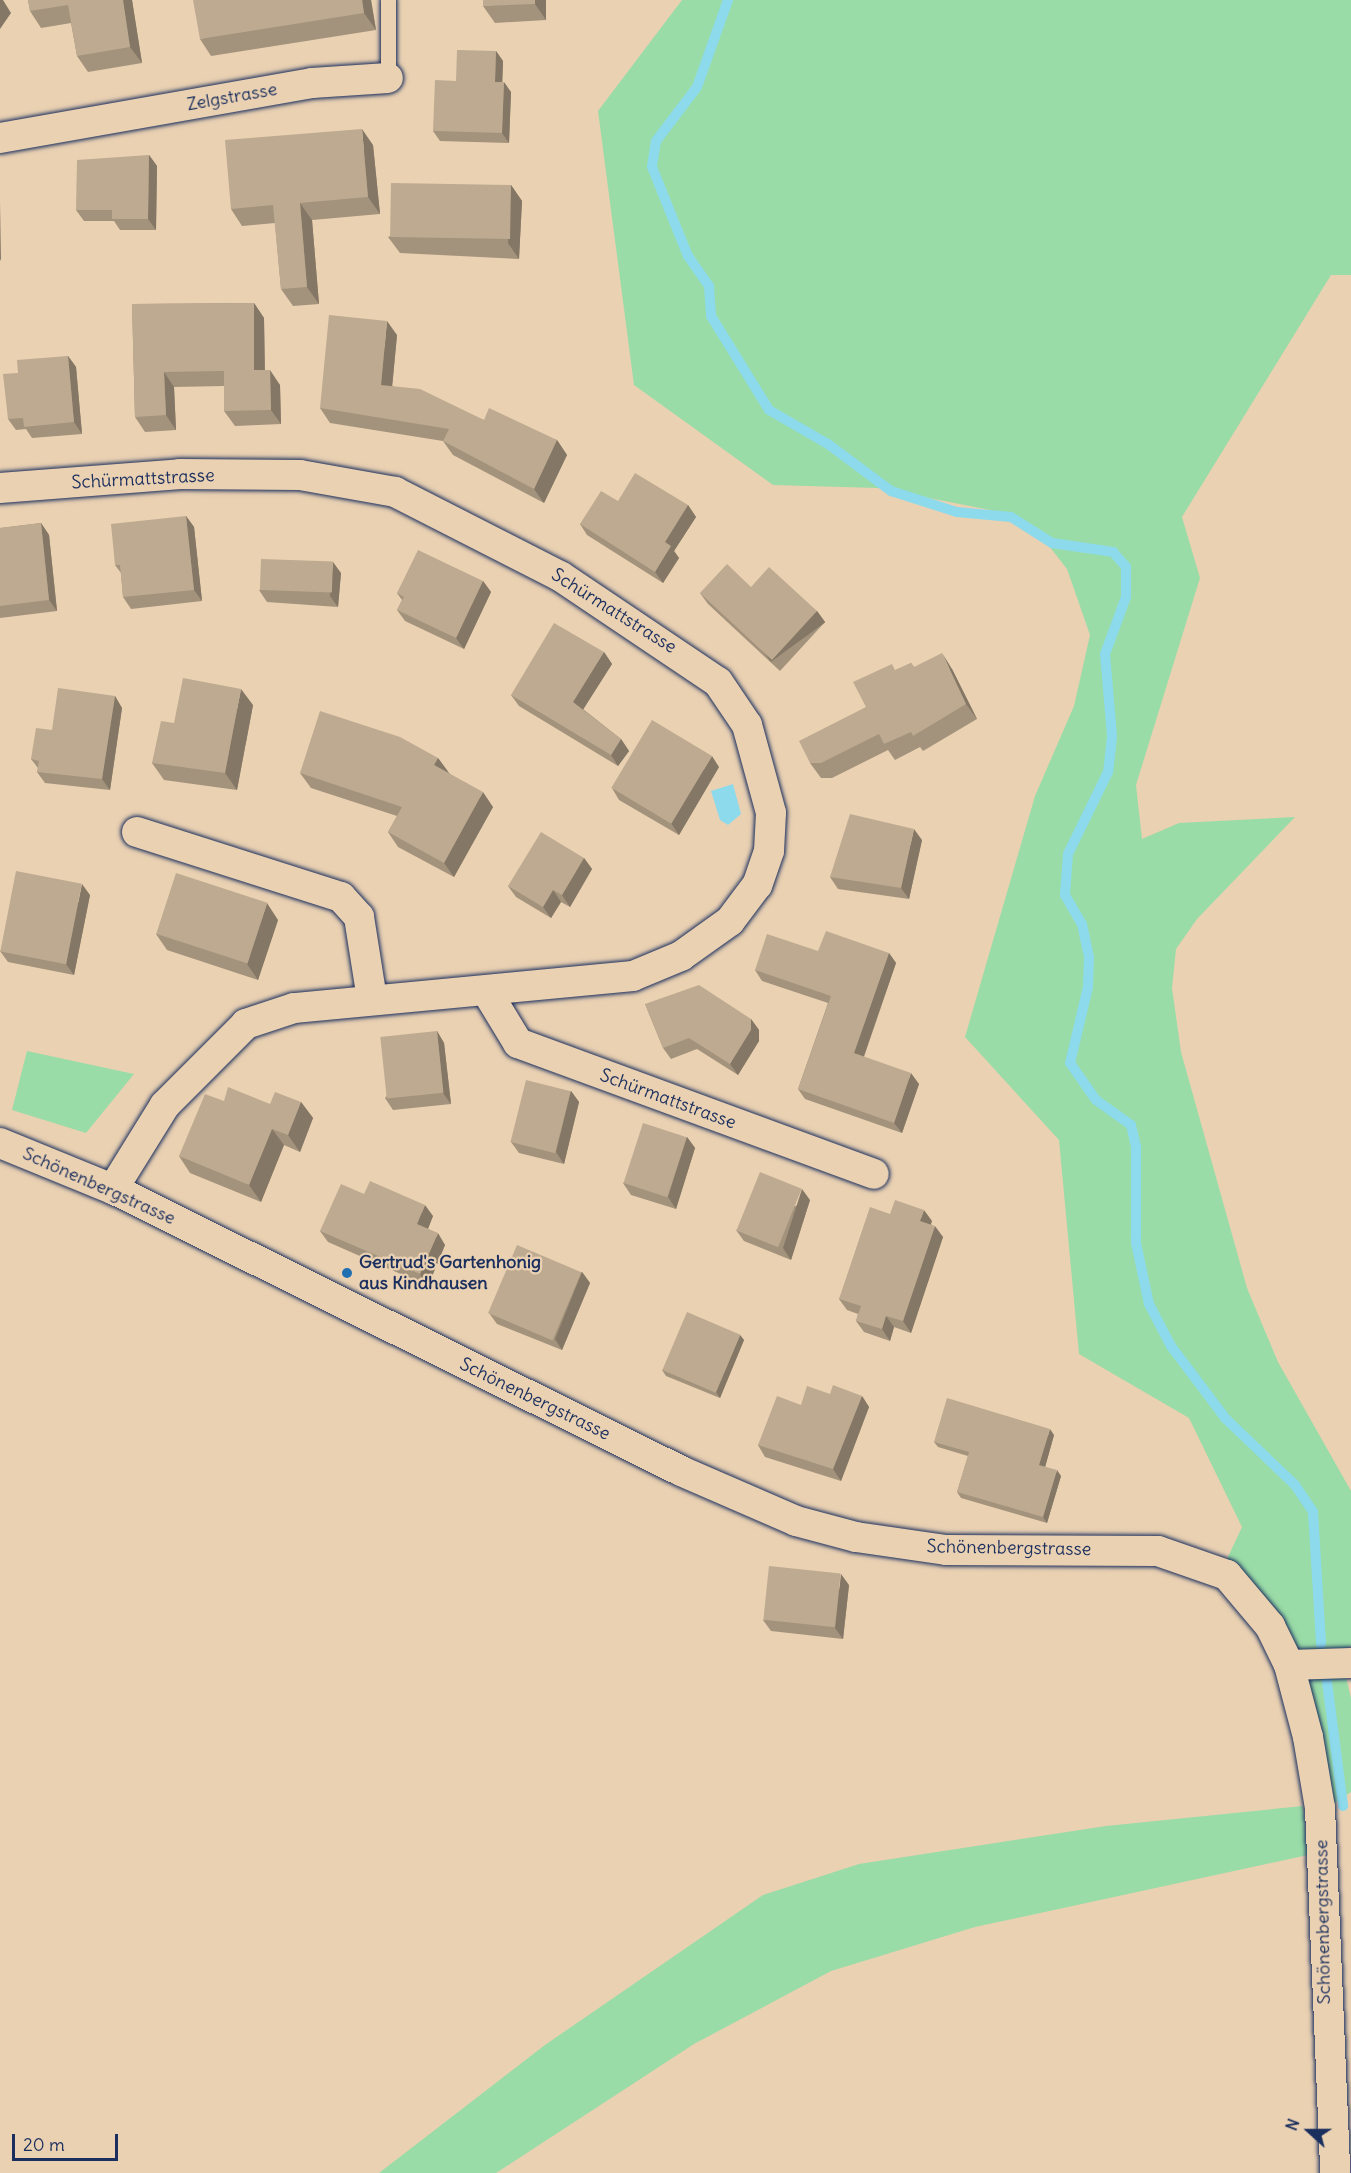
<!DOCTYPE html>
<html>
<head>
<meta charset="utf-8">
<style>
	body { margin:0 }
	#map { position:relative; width:1351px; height:2173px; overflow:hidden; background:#ead1b2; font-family:Delius,sans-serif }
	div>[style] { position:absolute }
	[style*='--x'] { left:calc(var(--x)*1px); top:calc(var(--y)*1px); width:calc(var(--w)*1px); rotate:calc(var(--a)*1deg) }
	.green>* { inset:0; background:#99dca7 }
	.water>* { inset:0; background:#8ddaec }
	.stream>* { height:10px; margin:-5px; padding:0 5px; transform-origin:5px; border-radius:5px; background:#8ddaec }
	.roads { filter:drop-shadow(0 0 2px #1b2f5e) drop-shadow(0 0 2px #1b2f5e) }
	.lane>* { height:15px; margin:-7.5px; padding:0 7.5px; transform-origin:7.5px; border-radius:7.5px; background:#ead1b2 }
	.street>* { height:30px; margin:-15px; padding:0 15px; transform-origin:15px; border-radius:15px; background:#ead1b2 }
	.wall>* { inset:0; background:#a3927c }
	.shaded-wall>* { inset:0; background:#847765; transform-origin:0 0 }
	.building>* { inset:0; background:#bdaa90; transform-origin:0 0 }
	.dots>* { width:16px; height:16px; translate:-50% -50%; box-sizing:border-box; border:3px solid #ead1b2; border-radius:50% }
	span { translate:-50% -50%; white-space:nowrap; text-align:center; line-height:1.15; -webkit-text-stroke:4.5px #ead1b2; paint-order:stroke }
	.street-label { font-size:18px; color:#1b2f5e }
	.poi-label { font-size:18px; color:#1b2f5e; font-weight:700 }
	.left { translate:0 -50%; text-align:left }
	.north { position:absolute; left:1279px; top:2101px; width:60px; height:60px; -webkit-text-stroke:4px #ead1b2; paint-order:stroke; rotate:291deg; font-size:16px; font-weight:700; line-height:24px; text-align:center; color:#1b2f5e }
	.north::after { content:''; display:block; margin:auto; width:21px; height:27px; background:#1b2f5e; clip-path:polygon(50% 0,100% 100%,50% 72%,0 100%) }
	.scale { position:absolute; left:12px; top:2134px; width:106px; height:27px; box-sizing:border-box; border:3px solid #1b2f5e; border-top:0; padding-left:8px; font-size:18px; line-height:21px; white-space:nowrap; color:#1b2f5e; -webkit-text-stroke:4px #ead1b2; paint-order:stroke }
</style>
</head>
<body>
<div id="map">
	<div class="green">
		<i style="clip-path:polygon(682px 0,1351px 0,1351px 275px,1331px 275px,1182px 517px,1200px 578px,1136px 785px,1142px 839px,1179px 823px,1295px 817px,1197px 919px,1176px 949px,1172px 988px,1181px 1052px,1247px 1288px,1278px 1362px,1351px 1491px,1351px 1646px,1340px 1652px,1351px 1698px,1351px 1792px,1327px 1808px,1254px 1584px,1227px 1559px,1242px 1527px,1189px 1418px,1079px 1354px,1059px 1140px,965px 1037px,1035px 796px,1074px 706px,1090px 635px,1067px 569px,1035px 528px,990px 510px,878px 488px,773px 485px,634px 385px,598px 111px)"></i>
		<i style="clip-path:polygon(27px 1051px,134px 1074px,86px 1133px,12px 1110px)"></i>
		<i style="clip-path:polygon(1303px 1806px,1308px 1855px,975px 1927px,831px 1971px,694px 2044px,496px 2173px,379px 2173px,545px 2045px,763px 1895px,859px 1864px,1106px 1826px)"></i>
	</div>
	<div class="water">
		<i style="clip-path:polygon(733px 784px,741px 814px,728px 825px,720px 820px,711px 791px)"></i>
	</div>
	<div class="stream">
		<i style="--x:728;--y:0;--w:92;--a:109.6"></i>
		<i style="--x:697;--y:87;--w:68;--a:127.2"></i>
		<i style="--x:656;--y:141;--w:26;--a:99"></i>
		<i style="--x:652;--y:167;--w:96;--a:68"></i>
		<i style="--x:688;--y:256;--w:37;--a:55"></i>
		<i style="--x:709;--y:286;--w:30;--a:86"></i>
		<i style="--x:711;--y:316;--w:110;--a:58.3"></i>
		<i style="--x:769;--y:410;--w:68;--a:30"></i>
		<i style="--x:828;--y:444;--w:79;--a:36.7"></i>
		<i style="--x:891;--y:491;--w:69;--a:17.7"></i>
		<i style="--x:957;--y:512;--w:54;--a:5.3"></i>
		<i style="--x:1011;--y:517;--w:49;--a:32.4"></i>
		<i style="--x:1052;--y:543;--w:62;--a:8.4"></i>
		<i style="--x:1113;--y:552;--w:20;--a:49"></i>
		<i style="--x:1126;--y:567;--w:30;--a:90"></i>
		<i style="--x:1126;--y:597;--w:61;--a:110.2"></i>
		<i style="--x:1105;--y:654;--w:82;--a:85.1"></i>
		<i style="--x:1112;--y:736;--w:36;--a:96"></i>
		<i style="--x:1108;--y:772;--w:91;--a:116"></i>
		<i style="--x:1068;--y:854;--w:41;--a:94.2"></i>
		<i style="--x:1065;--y:895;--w:34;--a:60"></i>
		<i style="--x:1082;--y:924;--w:34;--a:78"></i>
		<i style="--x:1089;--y:957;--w:30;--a:92"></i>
		<i style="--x:1088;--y:987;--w:78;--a:103.3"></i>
		<i style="--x:1070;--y:1063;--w:45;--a:54.9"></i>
		<i style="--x:1096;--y:1100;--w:43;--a:35.5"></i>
		<i style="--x:1131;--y:1125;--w:23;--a:77"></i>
		<i style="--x:1136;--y:1147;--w:96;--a:90"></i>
		<i style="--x:1136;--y:1243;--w:62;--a:78"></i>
		<i style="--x:1149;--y:1304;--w:47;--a:62.4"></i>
		<i style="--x:1171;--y:1346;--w:91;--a:53"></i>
		<i style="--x:1226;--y:1419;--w:95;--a:43.7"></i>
		<i style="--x:1295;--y:1485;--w:32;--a:56"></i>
		<i style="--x:1313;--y:1512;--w:132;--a:86.5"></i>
		<i style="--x:1327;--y:1682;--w:125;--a:82.6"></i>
	</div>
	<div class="roads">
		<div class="lane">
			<i style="--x:388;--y:78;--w:78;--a:-90"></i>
		</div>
		<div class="street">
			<i style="--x:0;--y:138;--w:317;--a:-10"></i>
			<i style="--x:312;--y:83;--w:76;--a:-3.8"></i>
			<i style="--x:0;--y:488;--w:181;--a:-4.4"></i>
			<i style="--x:180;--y:474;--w:120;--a:0.5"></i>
			<i style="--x:300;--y:475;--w:97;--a:10.1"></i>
			<i style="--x:395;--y:492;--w:185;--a:27"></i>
			<i style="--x:560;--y:576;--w:190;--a:33.9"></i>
			<i style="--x:718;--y:682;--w:52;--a:56"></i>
			<i style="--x:747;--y:725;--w:91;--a:74.7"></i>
			<i style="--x:771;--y:813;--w:38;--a:93"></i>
			<i style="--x:769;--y:851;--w:36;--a:109"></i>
			<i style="--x:757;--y:885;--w:45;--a:126.9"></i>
			<i style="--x:730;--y:921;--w:60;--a:144.5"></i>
			<i style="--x:681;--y:956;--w:52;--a:157.4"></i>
			<i style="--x:633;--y:976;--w:341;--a:174.6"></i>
			<i style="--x:294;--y:1008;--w:51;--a:161.6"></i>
			<i style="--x:246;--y:1024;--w:115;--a:135"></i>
			<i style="--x:165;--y:1105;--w:99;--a:121.8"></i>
			<i style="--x:137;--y:832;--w:214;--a:17.7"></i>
			<i style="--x:341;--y:897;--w:27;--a:48"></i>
			<i style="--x:359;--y:917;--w:83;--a:81"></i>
			<i style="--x:487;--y:992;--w:60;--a:58.7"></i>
			<i style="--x:518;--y:1043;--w:379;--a:20.2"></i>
			<i style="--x:0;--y:1143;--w:122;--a:22.2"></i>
			<i style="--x:113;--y:1189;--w:634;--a:26.4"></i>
			<i style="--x:681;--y:1471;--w:125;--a:23.5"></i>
			<i style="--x:796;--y:1521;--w:62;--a:14.9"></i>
			<i style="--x:856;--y:1537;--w:91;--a:8.2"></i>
			<i style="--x:946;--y:1550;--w:212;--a:0.3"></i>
			<i style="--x:1158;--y:1551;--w:73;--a:19.2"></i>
			<i style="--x:1227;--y:1575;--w:67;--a:49.9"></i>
			<i style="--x:1270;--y:1626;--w:43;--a:64"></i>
			<i style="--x:1289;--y:1665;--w:74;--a:75.2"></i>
			<i style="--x:1308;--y:1737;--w:72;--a:80.4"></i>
			<i style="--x:1320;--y:1808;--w:365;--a:87.6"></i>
			<i style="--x:1289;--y:1665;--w:62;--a:-1.8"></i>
		</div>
	</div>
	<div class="wall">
		<i style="clip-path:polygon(28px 0,132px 0,142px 63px,88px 72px,77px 56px,71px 23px,41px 28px,30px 11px)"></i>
		<i style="clip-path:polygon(371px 0,376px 30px,211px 56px,200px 39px)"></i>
		<i style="clip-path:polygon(546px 0,546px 20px,495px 23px,483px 6px)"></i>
		<i style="clip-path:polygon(496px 51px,503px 61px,502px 82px,511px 92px,509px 143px,440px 141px,433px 131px,456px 81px)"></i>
		<i style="clip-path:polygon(373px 145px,380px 214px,312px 220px,319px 304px,293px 306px,281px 289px,275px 223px,242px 226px,231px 209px)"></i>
		<i style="clip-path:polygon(149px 155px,157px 166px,156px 230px,120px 230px,114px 221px,84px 221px,76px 210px)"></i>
		<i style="clip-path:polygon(511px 185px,522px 201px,519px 259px,400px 253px,388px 237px)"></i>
		<i style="clip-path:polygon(254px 303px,264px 318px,265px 370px,280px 385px,281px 424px,235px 426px,224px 411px,224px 386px,174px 387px,176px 430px,145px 432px,135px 417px,132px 304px)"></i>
		<i style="clip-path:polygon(397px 335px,392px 386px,484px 420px,557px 440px,567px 455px,544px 503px,453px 455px,443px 441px,330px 423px,320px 408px)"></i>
		<i style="clip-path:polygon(68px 356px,76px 367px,82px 434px,32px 438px,26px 429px,16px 430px,8px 419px,18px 373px)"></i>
		<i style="clip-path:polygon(618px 501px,688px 505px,696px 517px,674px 551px,679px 558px,663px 583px,587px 535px,580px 524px)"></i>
		<i style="clip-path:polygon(186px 516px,194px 527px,202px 601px,131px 609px,123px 597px,121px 573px,115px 565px)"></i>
		<i style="clip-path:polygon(41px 523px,49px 535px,57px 611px,0 618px,0 528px)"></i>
		<i style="clip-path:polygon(341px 573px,338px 607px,267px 602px,259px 590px)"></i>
		<i style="clip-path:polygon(483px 581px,491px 592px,464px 649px,405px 621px,397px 610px,402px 600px,397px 593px)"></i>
		<i style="clip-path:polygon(751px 587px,817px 611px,825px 622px,780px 671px,708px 604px,700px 593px)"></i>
		<i style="clip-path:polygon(604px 652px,612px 664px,583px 709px,621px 739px,629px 751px,618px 766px,519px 706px,511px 695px)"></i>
		<i style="clip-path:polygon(911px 663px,914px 667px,952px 669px,977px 719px,923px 751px,920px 747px,895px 760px,888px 750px,832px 778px,821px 778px,810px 763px,866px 707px,896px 670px)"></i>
		<i style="clip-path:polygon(115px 696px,122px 708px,110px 790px,45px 783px,37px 772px,38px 768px,31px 759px,52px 730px)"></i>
		<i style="clip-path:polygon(253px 705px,237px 790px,164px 780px,152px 763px,174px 723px)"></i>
		<i style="clip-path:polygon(438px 758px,449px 773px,493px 807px,454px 877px,398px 847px,388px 832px,397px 816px,311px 788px,300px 773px)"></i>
		<i style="clip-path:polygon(719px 767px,679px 835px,619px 800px,612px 788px)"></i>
		<i style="clip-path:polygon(922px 840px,909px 899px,838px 889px,830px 877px)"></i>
		<i style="clip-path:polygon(584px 858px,592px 869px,570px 907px,561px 902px,551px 918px,516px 897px,508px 886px)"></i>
		<i style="clip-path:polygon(90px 895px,74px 975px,8px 962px,0 951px)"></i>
		<i style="clip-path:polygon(278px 920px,258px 980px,167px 950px,156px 934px)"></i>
		<i style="clip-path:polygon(889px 953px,896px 963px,864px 1057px,919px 1084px,902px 1133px,805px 1099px,798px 1089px,828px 1003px,762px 981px,755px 970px)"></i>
		<i style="clip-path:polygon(645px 1004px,751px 1019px,759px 1030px,759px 1041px,738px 1075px,697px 1049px,671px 1059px,663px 1048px)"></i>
		<i style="clip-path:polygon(437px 1031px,444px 1043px,451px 1104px,393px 1110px,385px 1098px)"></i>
		<i style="clip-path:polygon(571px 1091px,579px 1102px,564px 1164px,519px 1153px,511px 1142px)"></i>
		<i style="clip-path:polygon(224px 1101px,270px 1104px,301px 1102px,313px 1118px,300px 1152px,284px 1145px,261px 1202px,190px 1173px,179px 1156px)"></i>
		<i style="clip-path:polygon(687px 1137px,695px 1148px,676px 1209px,631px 1195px,623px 1183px)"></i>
		<i style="clip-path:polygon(364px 1194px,433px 1216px,428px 1229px,445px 1245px,428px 1286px,328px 1242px,320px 1231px)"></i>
		<i style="clip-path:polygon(810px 1200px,791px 1260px,744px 1241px,736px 1230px)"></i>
		<i style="clip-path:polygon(890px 1214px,932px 1221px,931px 1224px,943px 1237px,911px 1333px,894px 1327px,890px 1341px,864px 1332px,856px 1321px,858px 1314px,847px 1310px,839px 1299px)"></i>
		<i style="clip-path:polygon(582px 1272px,590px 1283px,562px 1350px,497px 1324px,489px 1313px)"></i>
		<i style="clip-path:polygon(740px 1335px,744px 1340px,720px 1398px,666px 1376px,662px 1370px)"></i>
		<i style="clip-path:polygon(862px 1396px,869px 1407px,841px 1481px,765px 1457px,758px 1445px,801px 1405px)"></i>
		<i style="clip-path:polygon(1054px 1435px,1045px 1467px,1061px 1476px,1047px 1523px,961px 1498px,957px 1492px,968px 1456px,938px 1447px,934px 1442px)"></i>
		<i style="clip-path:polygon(849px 1585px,843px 1639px,771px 1631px,763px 1620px)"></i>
	</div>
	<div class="shaded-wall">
		<i style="clip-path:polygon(0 0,3px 0,11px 13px,0 29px)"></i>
		<i style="clip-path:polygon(123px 0,132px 0,142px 63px,130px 47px)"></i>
		<i style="clip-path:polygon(362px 0,371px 0,376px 30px,364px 13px)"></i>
		<i style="clip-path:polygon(535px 0,546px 0,546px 20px,535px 4px)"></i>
		<i style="clip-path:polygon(496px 51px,503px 61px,502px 92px,495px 82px)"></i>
		<i style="clip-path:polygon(504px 82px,511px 92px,509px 143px,502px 133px)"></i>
		<i style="clip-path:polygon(362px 129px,373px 145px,380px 214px,368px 197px)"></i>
		<i style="clip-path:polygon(149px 155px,157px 166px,156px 230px,148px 219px)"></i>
		<i style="clip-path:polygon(511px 185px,522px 201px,519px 259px,508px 243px)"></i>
		<i style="clip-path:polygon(0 202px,1px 261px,0 259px)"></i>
		<i style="clip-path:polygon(300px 203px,312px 220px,319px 304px,307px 287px)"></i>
		<i style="clip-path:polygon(254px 303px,264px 318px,265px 385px,254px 370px)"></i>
		<i style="clip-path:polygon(387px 321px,397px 335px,391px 399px,381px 385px)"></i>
		<i style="clip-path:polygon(68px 356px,76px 367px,82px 434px,74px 422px)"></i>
		<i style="clip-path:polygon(270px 370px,280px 385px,281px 424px,271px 410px)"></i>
		<i style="clip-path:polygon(164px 372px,174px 387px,176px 430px,166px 415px)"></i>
		<i style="clip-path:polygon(557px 440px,567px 455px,544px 503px,534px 489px)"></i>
		<i style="clip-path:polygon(688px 505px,696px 517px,674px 551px,679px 558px,663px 583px,655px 572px,665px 542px)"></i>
		<i style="clip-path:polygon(186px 516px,194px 527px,202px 601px,194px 590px)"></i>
		<i style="clip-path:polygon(41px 523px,49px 535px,57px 611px,49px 600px)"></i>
		<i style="clip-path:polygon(333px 562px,341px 573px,338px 607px,330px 596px)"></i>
		<i style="clip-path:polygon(483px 581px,491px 592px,464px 649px,456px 638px)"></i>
		<i style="left:817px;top:611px;width:14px;height:67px;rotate:54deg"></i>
		<i style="clip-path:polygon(604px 652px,612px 664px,581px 713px,573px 702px)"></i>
		<i style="clip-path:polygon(942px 653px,952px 669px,977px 719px,966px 704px)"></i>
		<i style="clip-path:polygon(241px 689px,253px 705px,237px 790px,225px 773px)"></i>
		<i style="clip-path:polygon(115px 696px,122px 708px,110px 790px,102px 779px)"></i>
		<i style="clip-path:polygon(621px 739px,629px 751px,618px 766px,611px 755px)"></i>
		<i style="clip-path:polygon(712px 756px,719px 767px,679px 835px,671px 823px)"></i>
		<i style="clip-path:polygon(438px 758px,449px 773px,434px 765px)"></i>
		<i style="clip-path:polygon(483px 792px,493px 807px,454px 877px,444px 863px)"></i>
		<i style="clip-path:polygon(914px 829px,922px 840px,909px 899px,901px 888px)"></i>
		<i style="clip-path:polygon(584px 858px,592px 869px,570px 907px,562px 895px)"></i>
		<i style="clip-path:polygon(82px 884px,90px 895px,74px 975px,66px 964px)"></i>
		<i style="clip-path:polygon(553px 890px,561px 902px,551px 918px,543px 907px)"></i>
		<i style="clip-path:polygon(267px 903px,278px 920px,258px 980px,247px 964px)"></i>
		<i style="clip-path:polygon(889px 953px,896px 963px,861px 1064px,854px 1053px)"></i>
		<i style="clip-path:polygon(751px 1019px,759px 1030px,759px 1041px,738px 1075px,730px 1064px)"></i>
		<i style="clip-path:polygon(437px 1031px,444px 1043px,451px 1104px,443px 1093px)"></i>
		<i style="clip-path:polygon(911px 1073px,919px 1084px,902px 1133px,894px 1123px)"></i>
		<i style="clip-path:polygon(571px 1091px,579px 1102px,564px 1164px,556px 1152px)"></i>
		<i style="clip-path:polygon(301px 1102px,313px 1118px,300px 1152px,288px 1135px)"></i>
		<i style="clip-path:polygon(272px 1129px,284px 1145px,261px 1202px,249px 1185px)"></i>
		<i style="clip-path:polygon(687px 1137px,695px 1148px,676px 1209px,668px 1197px)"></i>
		<i style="clip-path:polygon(802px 1189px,810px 1200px,791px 1260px,783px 1248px)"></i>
		<i style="clip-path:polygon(425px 1205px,433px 1216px,425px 1236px,417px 1224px)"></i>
		<i style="clip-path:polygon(924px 1210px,932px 1221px,928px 1232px,920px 1221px)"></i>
		<i style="clip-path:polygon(935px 1226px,943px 1237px,911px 1333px,903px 1321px)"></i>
		<i style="clip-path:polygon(438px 1233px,445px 1245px,428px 1286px,420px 1274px)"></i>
		<i style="clip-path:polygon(582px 1272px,590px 1283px,562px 1350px,555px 1339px)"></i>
		<i style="clip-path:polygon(886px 1316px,894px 1327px,890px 1341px,882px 1329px)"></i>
		<i style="clip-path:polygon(740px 1335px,744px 1340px,720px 1398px,716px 1392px)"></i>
		<i style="clip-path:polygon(862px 1396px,869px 1407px,841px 1481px,833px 1469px)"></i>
		<i style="clip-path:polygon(1050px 1429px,1054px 1435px,1044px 1471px,1039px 1465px)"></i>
		<i style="clip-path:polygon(1057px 1470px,1061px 1476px,1047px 1523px,1043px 1517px)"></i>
		<i style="clip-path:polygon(841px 1574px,849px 1585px,843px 1639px,835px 1628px)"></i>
	</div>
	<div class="building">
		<i style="clip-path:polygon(28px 0,123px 0,130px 47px,77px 56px,68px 5px,30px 11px)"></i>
		<i style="clip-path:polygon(193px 0,362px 0,364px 13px,200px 39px)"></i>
		<i style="clip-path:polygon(483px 0,535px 0,535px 4px,483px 6px)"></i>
		<i style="clip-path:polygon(457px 50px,496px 51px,495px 82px,504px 82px,502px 133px,433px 131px,435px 80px,456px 81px)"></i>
		<i style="clip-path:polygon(362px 129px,368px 197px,300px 203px,307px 287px,281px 289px,273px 205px,231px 209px,225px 140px)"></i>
		<i style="clip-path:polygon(149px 155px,148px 219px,112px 219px,112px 210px,76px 210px,77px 160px)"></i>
		<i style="left:391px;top:183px;width:120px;height:54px;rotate:1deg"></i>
		<i style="clip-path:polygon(254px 303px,254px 370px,270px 370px,271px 410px,224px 411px,224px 371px,164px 372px,166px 415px,135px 417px,132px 304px)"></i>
		<i style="clip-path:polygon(329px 315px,387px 321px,381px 385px,420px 389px,484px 420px,489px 408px,557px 440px,534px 489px,443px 441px,449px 429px,320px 408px)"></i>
		<i style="clip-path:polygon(68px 356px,74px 422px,24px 427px,23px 418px,8px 419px,3px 374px,18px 373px,17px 360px)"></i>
		<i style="clip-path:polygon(635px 473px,688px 505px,665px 542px,671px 546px,655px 572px,580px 524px,601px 491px,618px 501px)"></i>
		<i style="clip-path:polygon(186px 516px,194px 590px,123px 597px,120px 565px,115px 565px,111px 524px)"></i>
		<i style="clip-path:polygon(41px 523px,49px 600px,0 606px,0 528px)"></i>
		<i style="clip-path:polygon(418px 550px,483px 581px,456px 638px,397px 610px,404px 597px,397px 593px)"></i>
		<i style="left:261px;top:559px;width:72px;height:31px;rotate:2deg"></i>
		<i style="clip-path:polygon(727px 564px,751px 587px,769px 567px,817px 611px,772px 660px,700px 593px)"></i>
		<i style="clip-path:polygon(554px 623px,604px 652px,573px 702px,621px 739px,611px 755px,511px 695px)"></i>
		<i style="clip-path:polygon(942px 653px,966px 704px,913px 736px,911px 732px,884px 744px,879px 734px,821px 763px,810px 763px,799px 741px,866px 707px,853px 682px,892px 664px,895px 670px,911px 663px,914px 667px)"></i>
		<i style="clip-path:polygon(183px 678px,241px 689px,225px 773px,152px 763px,161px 721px,174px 723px)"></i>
		<i style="clip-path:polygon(58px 688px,115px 696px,102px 779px,37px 772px,39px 761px,31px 759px,36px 728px,52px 730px)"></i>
		<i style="clip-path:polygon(320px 711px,400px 737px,438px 758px,434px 765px,483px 792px,444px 863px,388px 832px,402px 807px,300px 773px)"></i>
		<i style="left:652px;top:720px;width:70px;height:79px;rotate:31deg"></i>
		<i style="clip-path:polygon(850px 814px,914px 829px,901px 888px,830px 877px)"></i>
		<i style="clip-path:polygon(541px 832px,584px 858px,562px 895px,553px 890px,543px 907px,508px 886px)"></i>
		<i style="left:16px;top:871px;width:67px;height:82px;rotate:11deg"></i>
		<i style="left:176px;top:873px;width:96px;height:64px;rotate:18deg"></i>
		<i style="clip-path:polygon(826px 931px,889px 953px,854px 1053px,911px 1073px,894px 1123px,798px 1089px,831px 996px,755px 970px,767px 934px,818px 951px)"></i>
		<i style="clip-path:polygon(699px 985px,751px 1019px,751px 1030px,730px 1064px,689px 1038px,663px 1048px,645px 1004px)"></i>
		<i style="left:437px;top:1031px;width:62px;height:57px;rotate:84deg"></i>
		<i style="left:526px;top:1080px;width:46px;height:64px;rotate:14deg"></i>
		<i style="clip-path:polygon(228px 1087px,270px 1104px,275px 1092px,301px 1102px,288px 1135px,272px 1129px,249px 1185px,179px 1156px,205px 1094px,224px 1101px)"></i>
		<i style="left:643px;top:1123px;width:46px;height:63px;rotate:18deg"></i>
		<i style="left:760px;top:1172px;width:45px;height:63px;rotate:22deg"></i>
		<i style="clip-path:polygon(370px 1181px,425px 1205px,417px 1224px,438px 1233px,420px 1274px,320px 1231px,341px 1184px,364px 1194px)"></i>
		<i style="clip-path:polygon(895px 1200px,924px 1210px,920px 1221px,935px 1226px,903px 1321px,886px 1316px,882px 1329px,856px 1321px,861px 1306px,839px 1299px,870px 1207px,890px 1214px)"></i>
		<i style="left:517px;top:1245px;width:70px;height:74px;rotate:23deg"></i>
		<i style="left:687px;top:1312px;width:58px;height:63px;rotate:23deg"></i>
		<i style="clip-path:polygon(833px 1385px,862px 1396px,833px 1469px,758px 1445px,777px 1396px,801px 1405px,807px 1386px,830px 1394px)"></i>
		<i style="clip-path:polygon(947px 1398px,1050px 1429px,1039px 1465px,1057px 1470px,1043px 1517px,957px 1492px,969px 1452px,934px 1442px)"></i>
		<i style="left:769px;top:1566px;width:72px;height:54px;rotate:6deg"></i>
	</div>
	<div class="dots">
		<i style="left:347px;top:1273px;background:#1f6fb2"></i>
	</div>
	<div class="street-label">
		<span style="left:232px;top:97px;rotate:-10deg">Zelgstrasse</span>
		<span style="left:143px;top:479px;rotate:-3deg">Schürmattstrasse</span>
		<span style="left:614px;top:611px;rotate:32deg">Schürmattstrasse</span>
		<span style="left:668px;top:1099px;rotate:20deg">Schürmattstrasse</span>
		<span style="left:99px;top:1186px;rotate:24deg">Schönenbergstrasse</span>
		<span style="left:535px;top:1399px;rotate:26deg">Schönenbergstrasse</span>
		<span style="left:1009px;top:1548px;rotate:1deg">Schönenbergstrasse</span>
		<span style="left:1323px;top:1922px;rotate:-91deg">Schönenbergstrasse</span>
	</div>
	<div class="poi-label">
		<span class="left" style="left:359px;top:1273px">Gertrud's Gartenhonig<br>aus Kindhausen</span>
	</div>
	<div class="north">N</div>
	<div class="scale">20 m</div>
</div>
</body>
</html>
